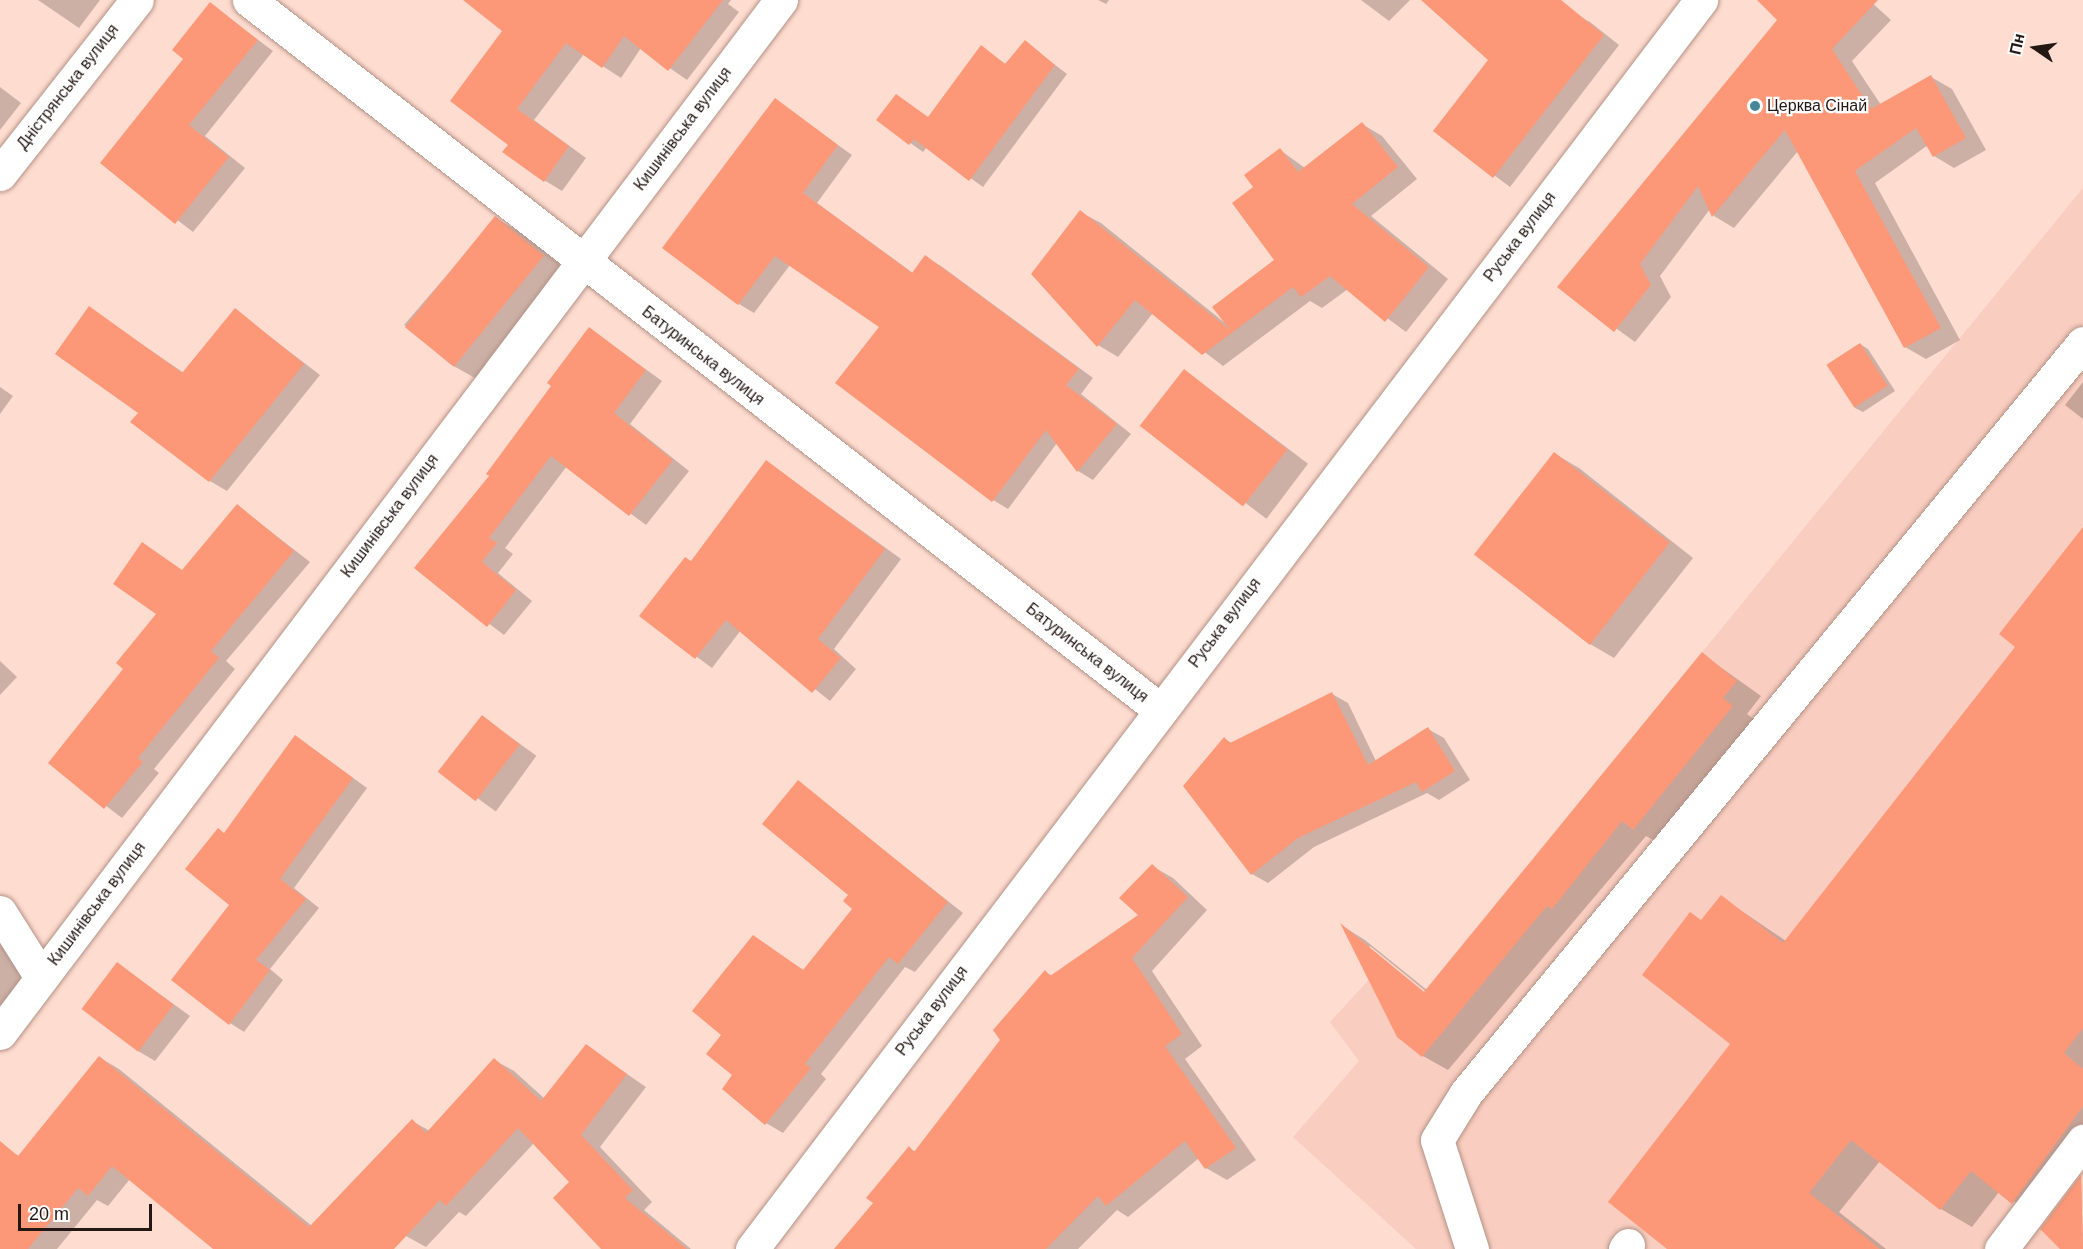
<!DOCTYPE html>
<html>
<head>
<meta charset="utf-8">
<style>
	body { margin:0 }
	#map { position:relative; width:2083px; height:1249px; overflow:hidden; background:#ffdcd0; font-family:Arial,sans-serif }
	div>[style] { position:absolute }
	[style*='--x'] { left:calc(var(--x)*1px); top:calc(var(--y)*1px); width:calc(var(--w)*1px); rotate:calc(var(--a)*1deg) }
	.built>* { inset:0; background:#f9cdbf }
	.shadow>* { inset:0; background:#0003; transform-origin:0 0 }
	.building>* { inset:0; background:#fc9877; transform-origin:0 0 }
	.roads { filter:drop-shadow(0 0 2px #b39287) drop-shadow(0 0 2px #b39287) }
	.minor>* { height:33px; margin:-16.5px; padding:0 16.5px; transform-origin:16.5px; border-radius:16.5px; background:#fff }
	.major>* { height:33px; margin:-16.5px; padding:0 16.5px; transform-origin:16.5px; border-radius:16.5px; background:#fff }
	.dots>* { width:16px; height:16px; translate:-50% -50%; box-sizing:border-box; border:3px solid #fff; border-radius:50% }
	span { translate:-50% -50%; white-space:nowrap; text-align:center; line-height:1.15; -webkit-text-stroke:4.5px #fff; paint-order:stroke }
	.street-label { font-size:16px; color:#241814 }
	.poi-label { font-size:16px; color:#241814 }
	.left { translate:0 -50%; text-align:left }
	.north { position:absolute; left:2005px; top:18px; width:60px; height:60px; -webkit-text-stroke:4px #fff; paint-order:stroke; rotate:283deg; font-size:16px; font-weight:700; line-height:24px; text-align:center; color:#241814 }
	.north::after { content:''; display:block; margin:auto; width:21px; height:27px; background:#241814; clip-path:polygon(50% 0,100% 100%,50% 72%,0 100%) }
	.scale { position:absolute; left:18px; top:1204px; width:134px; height:27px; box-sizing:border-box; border:3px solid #241814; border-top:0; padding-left:8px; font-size:18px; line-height:21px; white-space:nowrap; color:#241814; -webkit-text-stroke:4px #fff; paint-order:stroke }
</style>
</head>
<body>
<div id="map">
	<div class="built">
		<i style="clip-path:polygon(2083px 188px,2083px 1249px,1416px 1249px,1293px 1137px,1359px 1061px,1330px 1022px,1386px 961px,1424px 991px)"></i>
	</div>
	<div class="shadow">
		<i style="clip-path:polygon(38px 0,100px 0,79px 28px)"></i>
		<i style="clip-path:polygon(475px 0,731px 0,728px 4px,739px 12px,687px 80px,641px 48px,621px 78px,584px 54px,534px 120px,586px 158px,562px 191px,544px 180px,510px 145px,504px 31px)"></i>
		<i style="clip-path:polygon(1098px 0,1109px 0,1106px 4px)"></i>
		<i style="clip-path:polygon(1361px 0,1410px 0,1389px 21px)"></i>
		<i style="clip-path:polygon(1448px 0,1544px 0,1590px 22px,1619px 45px,1510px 187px,1435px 131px,1490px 60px)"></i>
		<i style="clip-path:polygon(1782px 0,1869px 0,1891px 20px,1852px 61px,1881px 105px,1931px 77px,1952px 89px,1986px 150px,1954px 168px,1934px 156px,1928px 145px,1875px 183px,1960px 340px,1926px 359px,1905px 347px,1798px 151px,1734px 228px,1714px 216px,1710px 209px,1660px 276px,1671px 297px,1635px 342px,1559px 287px,1779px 20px)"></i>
		<i style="clip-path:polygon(210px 4px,273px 51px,205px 136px,245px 168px,193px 232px,102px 162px,185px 59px)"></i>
		<i style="clip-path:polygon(1025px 42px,1067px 74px,983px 187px,927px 147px,923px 152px,878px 120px,897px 96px,929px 118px,981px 47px,1007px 65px)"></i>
		<i style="clip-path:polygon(0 87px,21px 103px,0 130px)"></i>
		<i style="clip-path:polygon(775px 100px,852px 155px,817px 203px,913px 273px,925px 257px,941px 266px,1093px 378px,1081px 394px,1131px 434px,1093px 480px,1078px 471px,1057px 443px,1008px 509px,993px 500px,881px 327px,790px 265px,754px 313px,739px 304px)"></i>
		<i style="clip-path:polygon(1362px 124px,1382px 136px,1417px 179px,1371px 216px,1448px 279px,1406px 332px,1348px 289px,1322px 308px,1310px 301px,1223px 366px,1153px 313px,1118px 357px,1098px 345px,1080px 212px,1101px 223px,1225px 323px,1276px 261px,1255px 188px,1280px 150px,1305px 168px)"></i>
		<i style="clip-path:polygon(496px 218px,520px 232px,568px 270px,475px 378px,450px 364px,404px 325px)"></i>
		<i style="clip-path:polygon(89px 308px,184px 373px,235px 310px,320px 375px,227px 491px,210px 481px,140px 412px)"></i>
		<i style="clip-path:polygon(590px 329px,662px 381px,630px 424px,689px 471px,646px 525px,567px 466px,505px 548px,513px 554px,498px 573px,532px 601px,504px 635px,416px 568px,491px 476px)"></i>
		<i style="clip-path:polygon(1860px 344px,1868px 349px,1895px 391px,1863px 412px,1855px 408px)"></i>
		<i style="left:1185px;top:371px;width:154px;height:69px;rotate:37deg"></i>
		<i style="clip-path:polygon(2083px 382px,2083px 419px,2065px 405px)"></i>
		<i style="clip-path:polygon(0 387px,13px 396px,0 414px)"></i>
		<i style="clip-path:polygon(1555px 454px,1579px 468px,1693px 558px,1614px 658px,1590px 644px,1477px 555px)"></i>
		<i style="clip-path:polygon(767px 462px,901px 559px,834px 649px,856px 669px,830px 701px,741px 630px,712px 668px,641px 616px,692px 562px)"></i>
		<i style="clip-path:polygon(238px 506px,310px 562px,226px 661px,235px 669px,154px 769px,159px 773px,122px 818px,50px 763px,125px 669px,183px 571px)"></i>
		<i style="clip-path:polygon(2083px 529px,2083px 1167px,2044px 1220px,1999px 1192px,1972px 1227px,1941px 1209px,1880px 1161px,1839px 1212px,1886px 1249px,1670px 1249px,1732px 1044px,1702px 921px,1721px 897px,1786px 941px,2017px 646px)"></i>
		<i style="clip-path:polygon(evenodd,1702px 654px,1761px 696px,1747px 714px,1757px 722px,1659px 843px,1646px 836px,1448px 1070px,1423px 1056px,1398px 1036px,1344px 927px,1365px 940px,1427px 990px,1702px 654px,1370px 946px,1430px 995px,1428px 997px,1370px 950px,1370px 946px)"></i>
		<i style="clip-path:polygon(0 661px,17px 677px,0 695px)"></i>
		<i style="clip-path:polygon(1332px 694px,1348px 703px,1376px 761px,1428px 729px,1444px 738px,1470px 780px,1439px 800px,1427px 793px,1314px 847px,1268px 883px,1252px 874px,1185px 786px,1224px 739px,1232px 743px)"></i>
		<i style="left:483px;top:717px;width:66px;height:69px;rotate:36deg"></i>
		<i style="clip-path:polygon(309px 746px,367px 788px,294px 888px,319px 908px,270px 969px,283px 980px,244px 1032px,230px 1023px,231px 904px)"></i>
		<i style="clip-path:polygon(798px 782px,963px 913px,915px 972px,905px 967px,821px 1074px,826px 1079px,783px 1133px,766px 1123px,734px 1075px,723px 1035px,753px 937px,805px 971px,854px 908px)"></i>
		<i style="clip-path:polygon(1152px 866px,1173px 878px,1207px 910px,1152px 971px,1202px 1046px,1185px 1059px,1256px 1160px,1227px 1180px,1206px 1168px,1199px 1158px,1128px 1217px,1117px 1210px,1078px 1249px,836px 1249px,875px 1203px,909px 1148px,916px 1152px,1002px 1040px,1045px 972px,1053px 976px,1140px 915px)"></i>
		<i style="clip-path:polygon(0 925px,41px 988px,0 1050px)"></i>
		<i style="clip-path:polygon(118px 964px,190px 1016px,155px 1061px,138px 1051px)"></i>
		<i style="clip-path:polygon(586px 1046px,646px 1087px,600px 1147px,652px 1202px,644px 1210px,691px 1249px,603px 1249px,571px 1182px,534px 1143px,466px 1216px,459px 1212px,426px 1247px,406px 1236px,371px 1249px,215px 1249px,130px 1179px,108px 1206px,97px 1200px,57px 1249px,0 1249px,0 1163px,10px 1151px,19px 1156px,100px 1058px,119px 1069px,312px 1226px,412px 1121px,430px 1131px,494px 1060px,514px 1071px,545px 1099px)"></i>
		<i style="clip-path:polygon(2081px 1177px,2083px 1249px,2063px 1249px)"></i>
	</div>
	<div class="building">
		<i style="clip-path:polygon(463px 0,723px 0,668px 71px,624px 36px,602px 68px,566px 43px,517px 109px,569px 146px,544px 182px,502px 152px,508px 145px,450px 101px,502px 31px)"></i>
		<i style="clip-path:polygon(1421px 0,1561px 0,1604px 35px,1493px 178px,1433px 131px,1488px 60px)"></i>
		<i style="clip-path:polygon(1757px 0,1878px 0,1832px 49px,1871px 109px,1931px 75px,1966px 138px,1933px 157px,1916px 128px,1855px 171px,1941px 328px,1904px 348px,1785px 130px,1712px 217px,1698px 186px,1640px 264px,1651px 285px,1614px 332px,1557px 287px,1777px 20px)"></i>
		<i style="clip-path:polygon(210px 2px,258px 40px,189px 125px,229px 157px,175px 224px,100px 163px,183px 59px,172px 50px)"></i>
		<i style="clip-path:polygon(1025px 40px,1055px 65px,969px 181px,914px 139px,909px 145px,876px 120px,896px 94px,928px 117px,981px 45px,1005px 64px)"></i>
		<i style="clip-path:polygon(775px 98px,838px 145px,803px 193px,912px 273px,925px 255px,1079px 369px,1066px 385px,1117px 424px,1077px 472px,1046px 430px,992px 502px,835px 383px,879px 327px,775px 256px,738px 305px,662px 248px)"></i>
		<i style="clip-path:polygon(1362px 122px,1398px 167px,1352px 204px,1429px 267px,1385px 322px,1330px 276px,1301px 297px,1293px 287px,1202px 355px,1135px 300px,1097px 347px,1031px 274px,1080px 210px,1230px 330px,1212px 307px,1274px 260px,1232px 203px,1253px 187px,1244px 175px,1280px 148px,1298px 172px)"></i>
		<i style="left:495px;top:216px;width:63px;height:143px;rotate:39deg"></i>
		<i style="clip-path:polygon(89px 306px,182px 373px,235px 308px,304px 364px,209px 482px,130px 422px,138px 413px,55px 354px)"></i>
		<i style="clip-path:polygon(589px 327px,646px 370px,614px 413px,673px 460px,629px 516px,551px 456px,489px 538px,497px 543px,482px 562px,516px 590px,487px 627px,414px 568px,489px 476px,486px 474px,551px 386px,547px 383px)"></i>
		<i style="left:1860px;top:343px;width:51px;height:40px;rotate:57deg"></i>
		<i style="left:1184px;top:369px;width:131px;height:72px;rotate:38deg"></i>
		<i style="left:1554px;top:452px;width:147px;height:130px;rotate:38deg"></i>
		<i style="clip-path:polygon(766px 460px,885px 549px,818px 639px,841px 658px,812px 693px,726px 620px,695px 659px,639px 616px,685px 557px,691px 561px)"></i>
		<i style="clip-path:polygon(237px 504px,294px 551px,211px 651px,219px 658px,138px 758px,143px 762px,104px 809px,48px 763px,123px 669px,116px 663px,156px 614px,113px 584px,142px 542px,182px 570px)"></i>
		<i style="clip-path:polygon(2083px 527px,2083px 1028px,2064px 1053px,2083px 1069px,2083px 1106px,2012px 1204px,1971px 1171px,1940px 1210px,1851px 1140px,1809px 1193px,1880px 1249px,1667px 1249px,1608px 1202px,1730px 1044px,1642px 975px,1690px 912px,1701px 920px,1721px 895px,1783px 943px,2015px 647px,1999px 634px)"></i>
		<i style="clip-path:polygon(1702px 652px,1737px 681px,1723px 698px,1733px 706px,1633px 830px,1622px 821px,1552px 909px,1547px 906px,1422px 1057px,1397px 1037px,1340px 923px,1424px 992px)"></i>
		<i style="clip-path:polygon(1332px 692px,1368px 765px,1428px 727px,1455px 771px,1422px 792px,1416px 782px,1298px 838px,1251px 875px,1183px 786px,1224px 737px,1230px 743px)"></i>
		<i style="left:482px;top:715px;width:48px;height:72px;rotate:38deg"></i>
		<i style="clip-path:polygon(295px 735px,353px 778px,280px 879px,306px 899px,256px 960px,270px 970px,229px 1025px,171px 980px,229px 905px,185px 869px,218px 828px,224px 833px)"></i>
		<i style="clip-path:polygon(798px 780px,948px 902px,898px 964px,889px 957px,805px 1064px,811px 1068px,765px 1125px,722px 1089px,732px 1075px,706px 1054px,721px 1035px,692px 1011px,753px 935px,803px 970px,852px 909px,843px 901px,848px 895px,762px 824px)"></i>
		<i style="clip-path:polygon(1152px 864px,1188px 897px,1132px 958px,1182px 1034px,1165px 1046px,1236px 1148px,1205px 1169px,1185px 1141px,1106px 1206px,1098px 1196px,1046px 1249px,834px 1249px,873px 1203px,866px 1198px,909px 1146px,914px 1152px,1000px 1040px,993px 1030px,1045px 970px,1050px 976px,1138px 915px,1119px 898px)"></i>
		<i style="left:117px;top:962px;width:71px;height:59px;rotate:37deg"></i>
		<i style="clip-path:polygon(586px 1044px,627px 1074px,581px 1135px,633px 1190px,625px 1198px,687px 1249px,601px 1249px,553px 1198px,569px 1182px,518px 1128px,446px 1206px,440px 1200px,394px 1249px,213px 1249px,112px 1166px,88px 1196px,78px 1188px,28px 1249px,0 1249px,0 1141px,18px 1156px,99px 1056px,309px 1227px,412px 1119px,426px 1133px,494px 1058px,541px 1101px)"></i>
		<i style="clip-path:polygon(2081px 1175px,2083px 1249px,2060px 1249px,2040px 1229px)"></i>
	</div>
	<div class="roads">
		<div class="minor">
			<i style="--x:249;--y:0;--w:1154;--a:37.92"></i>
			<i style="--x:0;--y:174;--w:221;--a:-51.8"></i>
			<i style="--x:0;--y:912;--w:77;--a:57.8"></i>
			<i style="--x:0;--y:1033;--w:1295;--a:-52.91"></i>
			<i style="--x:1472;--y:1249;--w:114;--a:-107.8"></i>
			<i style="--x:1437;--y:1140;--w:55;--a:-58.3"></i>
			<i style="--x:1466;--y:1093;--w:971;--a:-50.56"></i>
			<i style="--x:1625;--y:1249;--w:5;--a:-53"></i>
			<i style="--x:2001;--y:1249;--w:136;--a:-52.8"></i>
		</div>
		<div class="major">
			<i style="--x:752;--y:1249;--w:1569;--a:-52.77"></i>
		</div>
	</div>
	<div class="dots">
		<i style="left:1755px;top:106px;background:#468699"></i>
	</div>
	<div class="street-label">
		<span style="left:68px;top:87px;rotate:-52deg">Дністрянська вулиця</span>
		<span style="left:683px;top:129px;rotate:-53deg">Кишинівська вулиця</span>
		<span style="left:1520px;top:237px;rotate:-53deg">Руська вулиця</span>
		<span style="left:703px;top:356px;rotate:38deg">Батуринська вулиця</span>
		<span style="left:390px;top:516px;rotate:-53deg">Кишинівська вулиця</span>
		<span style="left:1225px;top:623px;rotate:-53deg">Руська вулиця</span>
		<span style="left:1087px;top:653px;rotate:38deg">Батуринська вулиця</span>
		<span style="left:97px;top:904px;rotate:-53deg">Кишинівська вулиця</span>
		<span style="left:932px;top:1011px;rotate:-53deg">Руська вулиця</span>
	</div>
	<div class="poi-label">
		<span class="left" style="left:1767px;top:106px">Церква Сінай</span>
	</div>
	<div class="north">Пн</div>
	<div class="scale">20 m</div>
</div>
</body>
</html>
